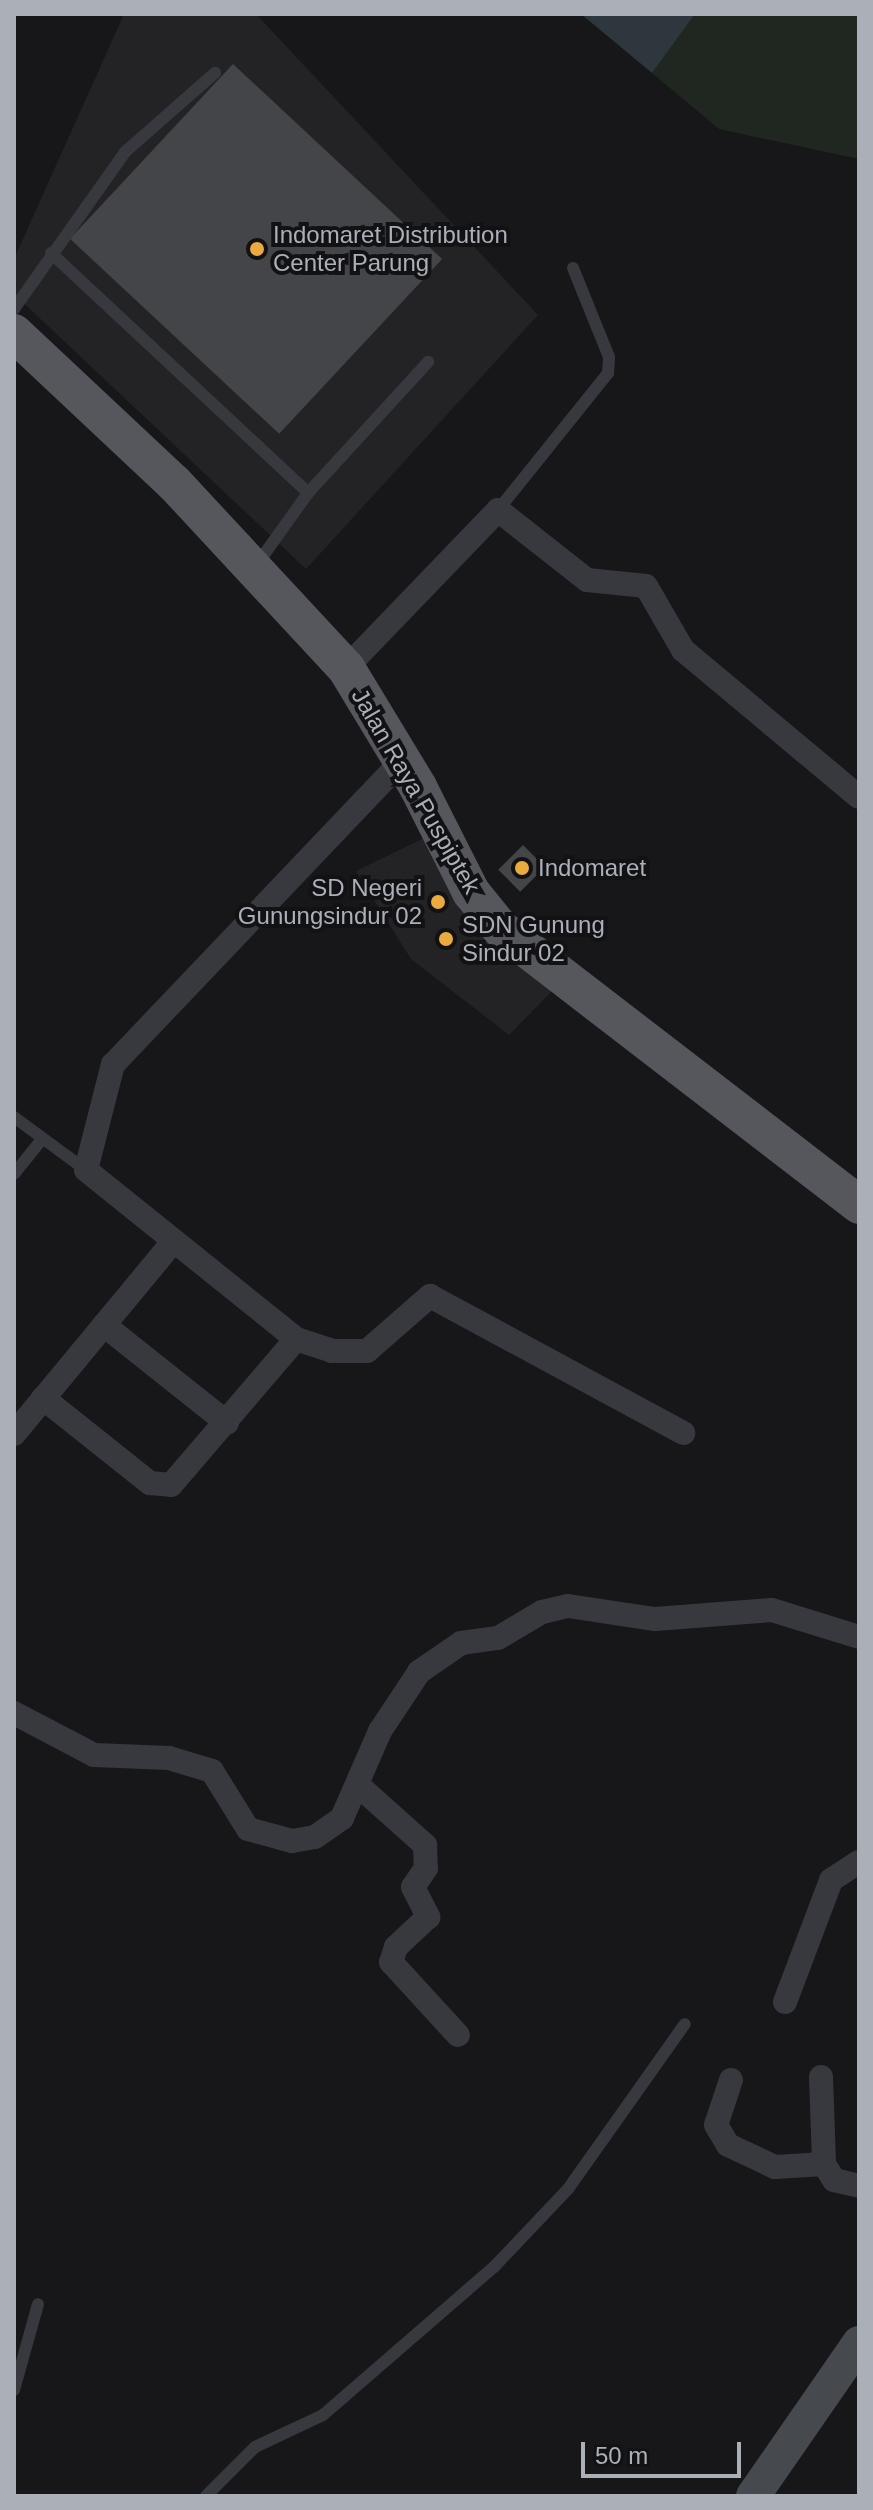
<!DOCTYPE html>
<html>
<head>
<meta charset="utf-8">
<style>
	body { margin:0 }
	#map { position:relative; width:873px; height:2510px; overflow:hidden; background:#171719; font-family:Helvetica,sans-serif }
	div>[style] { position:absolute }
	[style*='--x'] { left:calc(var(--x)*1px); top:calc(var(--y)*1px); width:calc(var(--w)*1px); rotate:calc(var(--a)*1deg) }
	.built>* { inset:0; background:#232326 }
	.green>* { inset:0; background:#1f2720 }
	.water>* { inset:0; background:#2e373d }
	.building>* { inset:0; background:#444549; transform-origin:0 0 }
	.service>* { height:12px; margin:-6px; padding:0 6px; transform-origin:6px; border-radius:6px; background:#38393e }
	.minor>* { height:24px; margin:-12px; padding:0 12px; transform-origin:12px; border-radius:12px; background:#38393e }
	.secondary>* { height:34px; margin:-17px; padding:0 17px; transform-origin:17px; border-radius:17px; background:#46494e }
	.primary>* { height:38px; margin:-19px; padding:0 19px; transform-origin:19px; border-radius:19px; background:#55575d }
	.dots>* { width:22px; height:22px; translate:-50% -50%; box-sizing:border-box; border:4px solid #121214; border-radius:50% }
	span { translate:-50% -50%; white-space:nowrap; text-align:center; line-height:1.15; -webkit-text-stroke:8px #121214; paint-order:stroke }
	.poi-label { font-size:24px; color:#aaafb8 }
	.left { translate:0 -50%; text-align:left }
	.right { translate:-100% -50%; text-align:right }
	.street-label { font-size:24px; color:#aaafb8 }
	.frame { position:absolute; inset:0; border:16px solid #aaafb8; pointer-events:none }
	.scale { position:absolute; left:581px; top:2442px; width:160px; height:36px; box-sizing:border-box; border:4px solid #aaafb8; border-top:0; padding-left:10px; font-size:24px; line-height:28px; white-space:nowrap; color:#aaafb8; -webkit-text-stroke:6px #121214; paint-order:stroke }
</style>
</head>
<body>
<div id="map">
	<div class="built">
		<i style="clip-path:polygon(124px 14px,256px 14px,538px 315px,306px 569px,14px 294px,14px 259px)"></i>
		<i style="clip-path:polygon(426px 837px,555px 988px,509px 1035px,411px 959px,356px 871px)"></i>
	</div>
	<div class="green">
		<i style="clip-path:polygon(695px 14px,859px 14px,859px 159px,719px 129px,652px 73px)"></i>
	</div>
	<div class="water">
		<i style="clip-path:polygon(581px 14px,695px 14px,652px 73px)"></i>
	</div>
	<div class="building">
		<i style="left:233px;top:64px;width:286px;height:239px;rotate:43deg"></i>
		<i style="left:523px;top:845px;width:31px;height:35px;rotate:45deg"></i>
	</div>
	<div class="service">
		<i style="--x:51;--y:253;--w:352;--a:43"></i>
		<i style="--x:308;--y:493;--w:90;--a:125.5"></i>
		<i style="--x:14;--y:309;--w:192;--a:-54.7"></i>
		<i style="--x:125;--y:152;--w:120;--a:-41.3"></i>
		<i style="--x:308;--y:493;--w:178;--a:-47.5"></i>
		<i style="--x:498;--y:510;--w:176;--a:-51.2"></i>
		<i style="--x:608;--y:373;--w:16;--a:-86"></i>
		<i style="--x:609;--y:357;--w:96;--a:-112"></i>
		<i style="--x:14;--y:1117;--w:89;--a:36.4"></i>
		<i style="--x:14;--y:1174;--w:45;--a:-51.3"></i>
		<i style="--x:14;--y:2390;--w:89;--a:-74.4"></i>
		<i style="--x:206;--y:2496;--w:69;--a:-45"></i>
		<i style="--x:255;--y:2447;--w:75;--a:-25.2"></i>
		<i style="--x:323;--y:2415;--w:226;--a:-40.9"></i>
		<i style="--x:494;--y:2267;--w:108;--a:-46.5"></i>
		<i style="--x:568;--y:2189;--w:202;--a:-54.7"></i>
	</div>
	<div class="minor">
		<i style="--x:346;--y:668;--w:219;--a:-46.1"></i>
		<i style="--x:498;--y:510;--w:113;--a:38.2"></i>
		<i style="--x:587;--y:580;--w:59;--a:5.8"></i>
		<i style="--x:646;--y:586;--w:74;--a:60"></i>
		<i style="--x:683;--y:650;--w:229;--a:39.9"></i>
		<i style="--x:402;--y:761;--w:419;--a:133.6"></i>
		<i style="--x:113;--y:1064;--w:109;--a:104.3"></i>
		<i style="--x:86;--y:1170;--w:270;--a:38.8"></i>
		<i style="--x:296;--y:1339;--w:38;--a:18"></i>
		<i style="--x:332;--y:1351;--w:35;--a:0"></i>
		<i style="--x:367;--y:1351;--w:84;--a:-41.1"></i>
		<i style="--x:430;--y:1296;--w:288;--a:28.4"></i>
		<i style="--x:104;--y:1325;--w:157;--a:38.5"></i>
		<i style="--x:43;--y:1398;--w:137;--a:38.5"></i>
		<i style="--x:150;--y:1483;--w:21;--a:5"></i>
		<i style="--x:171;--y:1485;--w:192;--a:-49.4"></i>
		<i style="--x:14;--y:1434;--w:249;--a:-50.4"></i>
		<i style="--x:14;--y:1713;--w:90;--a:27.7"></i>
		<i style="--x:94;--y:1755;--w:75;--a:2.3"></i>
		<i style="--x:169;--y:1758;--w:45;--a:16.8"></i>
		<i style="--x:212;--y:1771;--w:68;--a:58.2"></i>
		<i style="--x:248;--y:1829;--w:46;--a:15.3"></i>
		<i style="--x:292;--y:1841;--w:23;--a:-10"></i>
		<i style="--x:315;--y:1837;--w:33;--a:-35"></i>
		<i style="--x:342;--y:1818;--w:95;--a:-66.4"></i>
		<i style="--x:380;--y:1731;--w:71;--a:-56.5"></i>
		<i style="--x:419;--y:1672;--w:51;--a:-34.6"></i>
		<i style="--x:461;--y:1643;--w:37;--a:-8"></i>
		<i style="--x:498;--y:1638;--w:51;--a:-30.6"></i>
		<i style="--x:542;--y:1612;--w:27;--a:-13"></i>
		<i style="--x:568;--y:1606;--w:88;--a:8.5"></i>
		<i style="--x:655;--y:1619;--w:117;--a:-4.4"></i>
		<i style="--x:772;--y:1610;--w:91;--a:17.2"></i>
		<i style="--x:359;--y:1786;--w:89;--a:41.8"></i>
		<i style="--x:425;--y:1845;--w:23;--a:88"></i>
		<i style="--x:426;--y:1868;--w:23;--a:124"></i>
		<i style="--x:413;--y:1887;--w:34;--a:63"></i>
		<i style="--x:428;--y:1917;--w:44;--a:136.8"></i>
		<i style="--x:396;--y:1947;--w:16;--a:108"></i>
		<i style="--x:391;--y:1962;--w:99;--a:47.5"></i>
		<i style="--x:785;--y:2002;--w:130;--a:-69.3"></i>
		<i style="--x:831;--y:1880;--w:33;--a:-33"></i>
		<i style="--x:821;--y:2077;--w:87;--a:88"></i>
		<i style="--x:824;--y:2164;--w:19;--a:58"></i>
		<i style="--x:834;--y:2180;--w:26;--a:13"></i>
		<i style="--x:731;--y:2080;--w:47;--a:108.4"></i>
		<i style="--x:716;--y:2125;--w:23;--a:59"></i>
		<i style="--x:728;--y:2145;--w:52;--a:25.1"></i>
		<i style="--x:775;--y:2167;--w:49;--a:-3.5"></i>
	</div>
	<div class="secondary">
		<i style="--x:753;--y:2496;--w:186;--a:-55.3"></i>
	</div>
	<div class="primary">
		<i style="--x:14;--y:333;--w:219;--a:43.2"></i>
		<i style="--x:174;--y:483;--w:253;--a:47.1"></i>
		<i style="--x:346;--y:668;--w:139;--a:58.8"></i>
		<i style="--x:418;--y:787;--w:118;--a:63.2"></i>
		<i style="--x:471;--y:892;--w:48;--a:51"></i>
		<i style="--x:501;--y:929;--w:452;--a:37.6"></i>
	</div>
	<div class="dots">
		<i style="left:257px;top:249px;background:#eaaa3f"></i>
		<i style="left:522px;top:868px;background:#eaaa3f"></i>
		<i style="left:438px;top:902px;background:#eaaa3f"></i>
		<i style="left:446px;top:939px;background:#eaaa3f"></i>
	</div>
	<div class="poi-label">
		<span class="left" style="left:273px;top:249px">Indomaret Distribution<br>Center Parung</span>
		<span class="left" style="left:538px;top:868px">Indomaret</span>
		<span class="right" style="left:422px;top:902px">SD Negeri<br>Gunungsindur 02</span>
		<span class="left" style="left:462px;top:939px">SDN Gunung<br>Sindur 02</span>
	</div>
	<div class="street-label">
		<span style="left:416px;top:791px;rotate:60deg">Jalan Raya Puspiptek</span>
	</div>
	<div class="frame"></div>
	<div class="scale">50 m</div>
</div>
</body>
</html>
